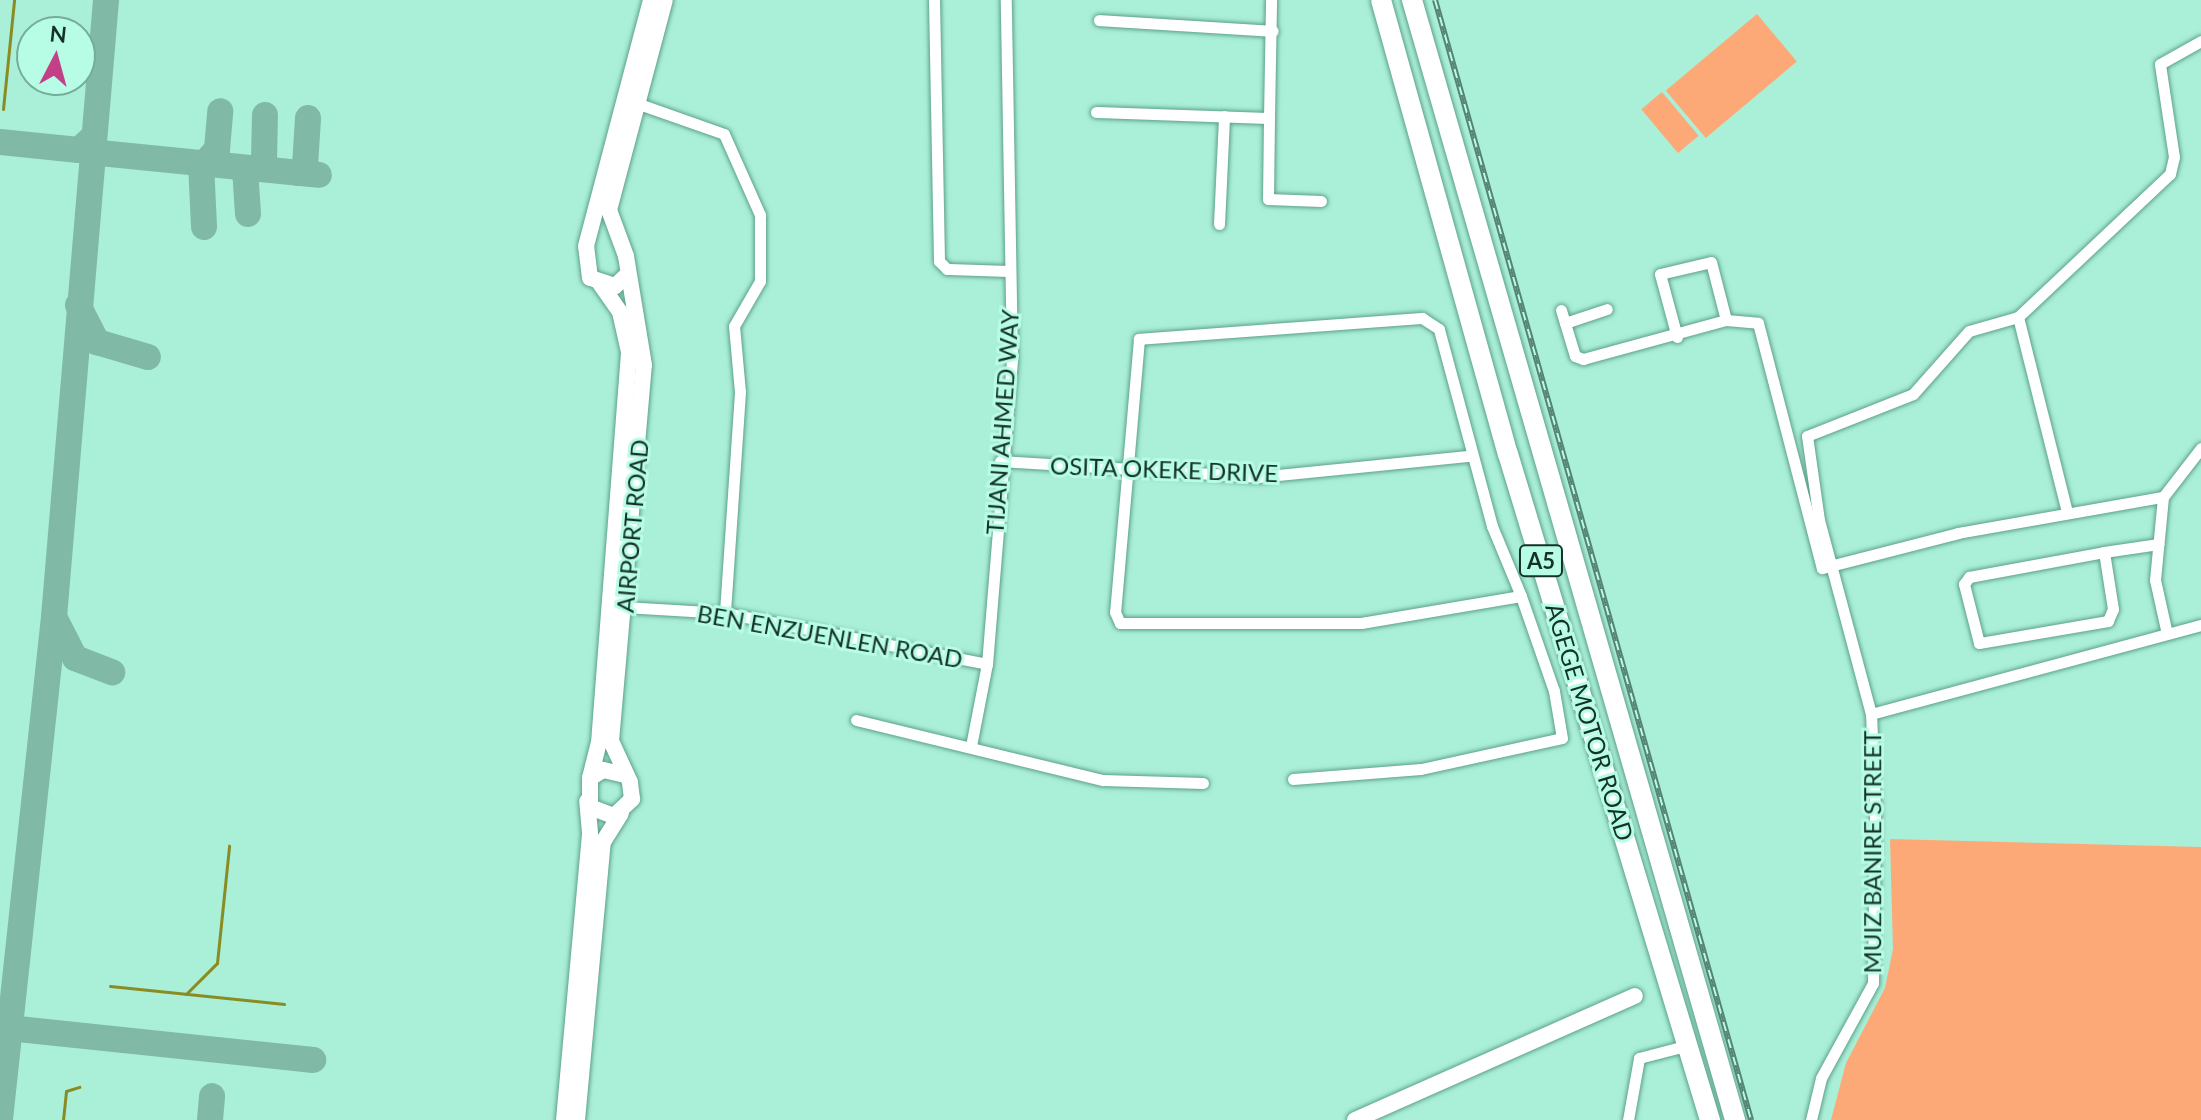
<!DOCTYPE html>
<html>
<head>
<meta charset="utf-8">
<style>
	body { margin:0 }
	#map { position:relative; width:2201px; height:1120px; overflow:hidden; background:#aaefd7; font-family:Lato,sans-serif }
	div>[style] { position:absolute }
	[style*='--x'] { left:calc(var(--x)*1px); top:calc(var(--y)*1px); width:calc(var(--w)*1px); rotate:calc(var(--a)*1deg) }
	.green>* { inset:0; background:#fda977; transform-origin:0 0 }
	.stream>* { height:3px; margin:-1.5px; padding:0 1.5px; transform-origin:1.5px; border-radius:1.5px; background:#898c23 }
	.taxiway>* { height:26px; margin:-13px; padding:0 13px; transform-origin:13px; border-radius:13px; background:#80b9a6 }
	.roads { filter:drop-shadow(0 0 2px #5da18b) drop-shadow(0 0 2px #5da18b) }
	.street>* { height:11px; margin:-5.5px; padding:0 5.5px; transform-origin:5.5px; border-radius:5.5px; background:#fff }
	.secondary>* { height:16px; margin:-8px; padding:0 8px; transform-origin:8px; border-radius:8px; background:#fff }
	.highway>* { height:20px; margin:-10px; padding:0 10px; transform-origin:10px; border-radius:10px; background:#fff }
	.rail>* { height:6px; margin-top:-3px; transform-origin:0; background:repeating-linear-gradient(90deg,#b7fde5 0 9px,#558374 0 18px); box-sizing:border-box; border-block:2px solid #558374 }
	span { translate:-50% -50%; white-space:nowrap; text-align:center; line-height:1.15; -webkit-text-stroke:6px #b7fde5; paint-order:stroke }
	.shield-label span { padding:2px 6px; background:#b7fde5; border:2px solid; border-radius:6px; -webkit-text-stroke-width:0 }
	.shield-label { font-size:22px; color:#153229; font-weight:700 }
	.street-label { font-size:24px; color:#153229 }
	.north { position:absolute; left:16px; top:16px; width:80px; height:80px; box-sizing:border-box; background:#b7fde5; border:2px solid #76ac9a; border-radius:50%; rotate:6deg; font-size:22px; font-weight:700; line-height:32px; text-align:center; color:#153229 }
	.north::after { content:''; display:block; margin:auto; width:28px; height:36px; background:#c34086; clip-path:polygon(50% 0,100% 100%,50% 72%,0 100%) }
</style>
</head>
<body>
<div id="map">
	<div class="green">
		<i style="left:1757px;top:14px;width:62px;height:119px;rotate:50deg"></i>
		<i style="left:1662px;top:92px;width:57px;height:27px;rotate:50deg"></i>
		<i style="clip-path:polygon(1890px 839px,2201px 847px,2201px 1120px,1831px 1120px,1846px 1063px,1885px 988px,1893px 949px)"></i>
	</div>
	<div class="stream">
		<i style="--x:3;--y:109;--w:110;--a:-84.2"></i>
		<i style="--x:110;--y:986;--w:175;--a:5.9"></i>
		<i style="--x:186;--y:994;--w:44;--a:-45"></i>
		<i style="--x:217;--y:963;--w:118;--a:-84.1"></i>
		<i style="--x:63;--y:1120;--w:29;--a:-84"></i>
		<i style="--x:66;--y:1091;--w:14;--a:-17"></i>
	</div>
	<div class="taxiway">
		<i style="--x:0;--y:142;--w:79;--a:5.8"></i>
		<i style="--x:79;--y:150;--w:18;--a:-43"></i>
		<i style="--x:90;--y:152;--w:230;--a:5.7"></i>
		<i style="--x:201;--y:163;--w:64;--a:87.3"></i>
		<i style="--x:204;--y:164;--w:20;--a:-49"></i>
		<i style="--x:217;--y:149;--w:38;--a:-85"></i>
		<i style="--x:245;--y:168;--w:46;--a:86.3"></i>
		<i style="--x:256;--y:169;--w:11;--a:-45"></i>
		<i style="--x:264;--y:161;--w:46;--a:-88.8"></i>
		<i style="--x:298;--y:173;--w:10;--a:-45"></i>
		<i style="--x:305;--y:166;--w:48;--a:-86.4"></i>
		<i style="--x:78;--y:305;--w:42;--a:62.8"></i>
		<i style="--x:97;--y:342;--w:53;--a:16.4"></i>
		<i style="--x:54;--y:617;--w:46;--a:62.9"></i>
		<i style="--x:75;--y:658;--w:40;--a:21"></i>
		<i style="--x:9;--y:1028;--w:306;--a:6"></i>
		<i style="--x:0;--y:1119;--w:505;--a:-83.86"></i>
		<i style="--x:54;--y:617;--w:619;--a:-85.18"></i>
		<i style="--x:210;--y:1120;--w:24;--a:-85"></i>
	</div>
	<div class="roads">
		<div class="street">
			<i style="--x:934;--y:0;--w:261;--a:88.9"></i>
			<i style="--x:939;--y:261;--w:11;--a:45"></i>
			<i style="--x:947;--y:269;--w:63;--a:1.8"></i>
			<i style="--x:1099;--y:20;--w:174;--a:3.6"></i>
			<i style="--x:639;--y:104;--w:90;--a:19.4"></i>
			<i style="--x:724;--y:134;--w:89;--a:66"></i>
			<i style="--x:760;--y:215;--w:66;--a:90"></i>
			<i style="--x:760;--y:281;--w:52;--a:120"></i>
			<i style="--x:734;--y:326;--w:66;--a:84.8"></i>
			<i style="--x:740;--y:392;--w:222;--a:93.9"></i>
			<i style="--x:1096;--y:112;--w:173;--a:2"></i>
			<i style="--x:1269;--y:118;--w:118;--a:-89"></i>
			<i style="--x:1269;--y:118;--w:81;--a:90.7"></i>
			<i style="--x:1268;--y:199;--w:53;--a:2.2"></i>
			<i style="--x:1219;--y:224;--w:108;--a:-87.3"></i>
			<i style="--x:1561;--y:310;--w:48;--a:73.1"></i>
			<i style="--x:1575;--y:356;--w:9;--a:21"></i>
			<i style="--x:1583;--y:359;--w:148;--a:-15.3"></i>
			<i style="--x:1726;--y:320;--w:32;--a:5"></i>
			<i style="--x:1758;--y:323;--w:253;--a:75.4"></i>
			<i style="--x:1822;--y:568;--w:140;--a:-14.4"></i>
			<i style="--x:1958;--y:533;--w:208;--a:-10"></i>
			<i style="--x:1565;--y:323;--w:44;--a:-18.4"></i>
			<i style="--x:1677;--y:337;--w:65;--a:-105.1"></i>
			<i style="--x:1660;--y:274;--w:52;--a:-13.2"></i>
			<i style="--x:1711;--y:262;--w:60;--a:75.5"></i>
			<i style="--x:1000;--y:461;--w:258;--a:3.5"></i>
			<i style="--x:1258;--y:477;--w:213;--a:-5.7"></i>
			<i style="--x:2067;--y:512;--w:201;--a:-104.1"></i>
			<i style="--x:2018;--y:317;--w:209;--a:-43.3"></i>
			<i style="--x:2170;--y:174;--w:17;--a:-77"></i>
			<i style="--x:2174;--y:157;--w:94;--a:-98.6"></i>
			<i style="--x:2160;--y:64;--w:47;--a:-29.3"></i>
			<i style="--x:2104;--y:552;--w:58;--a:81"></i>
			<i style="--x:2113;--y:609;--w:13;--a:113"></i>
			<i style="--x:2108;--y:621;--w:131;--a:170.3"></i>
			<i style="--x:1979;--y:643;--w:61;--a:-104.3"></i>
			<i style="--x:1964;--y:584;--w:9;--a:-54"></i>
			<i style="--x:1969;--y:577;--w:137;--a:-10.5"></i>
			<i style="--x:2104;--y:552;--w:55;--a:-8.4"></i>
			<i style="--x:624;--y:607;--w:101;--a:3.4"></i>
			<i style="--x:725;--y:613;--w:267;--a:11"></i>
			<i style="--x:2167;--y:634;--w:55;--a:-102.5"></i>
			<i style="--x:2155;--y:580;--w:83;--a:-84.5"></i>
			<i style="--x:2163;--y:497;--w:62;--a:-52.2"></i>
			<i style="--x:1871;--y:714;--w:342;--a:-15.1"></i>
			<i style="--x:856;--y:720;--w:254;--a:13.7"></i>
			<i style="--x:1103;--y:780;--w:100;--a:1.7"></i>
			<i style="--x:971;--y:746;--w:84;--a:-79"></i>
			<i style="--x:987;--y:664;--w:307;--a:-85.3"></i>
			<i style="--x:1012;--y:358;--w:358;--a:-91"></i>
			<i style="--x:1293;--y:779;--w:128;--a:-4.5"></i>
			<i style="--x:1421;--y:769;--w:144;--a:-12.4"></i>
			<i style="--x:1562;--y:738;--w:48;--a:-99.7"></i>
			<i style="--x:1554;--y:691;--w:101;--a:-109.2"></i>
			<i style="--x:1521;--y:596;--w:76;--a:-112.5"></i>
			<i style="--x:1492;--y:526;--w:204;--a:-105.1"></i>
			<i style="--x:1439;--y:329;--w:20;--a:-147"></i>
			<i style="--x:1422;--y:318;--w:284;--a:175.8"></i>
			<i style="--x:1139;--y:339;--w:274;--a:95"></i>
			<i style="--x:1115;--y:612;--w:12;--a:66"></i>
			<i style="--x:1120;--y:623;--w:241;--a:0"></i>
			<i style="--x:1361;--y:623;--w:162;--a:-9.6"></i>
			<i style="--x:1628;--y:1120;--w:63;--a:-79.9"></i>
			<i style="--x:1639;--y:1058;--w:52;--a:-14.6"></i>
			<i style="--x:1811;--y:1120;--w:43;--a:-76.6"></i>
			<i style="--x:1821;--y:1078;--w:108;--a:-61.3"></i>
			<i style="--x:1873;--y:983;--w:175;--a:-89.3"></i>
			<i style="--x:1875;--y:808;--w:94;--a:-92.4"></i>
			<i style="--x:1871;--y:714;--w:201;--a:-105"></i>
			<i style="--x:1819;--y:520;--w:85;--a:-98.1"></i>
			<i style="--x:1807;--y:436;--w:114;--a:-21.6"></i>
			<i style="--x:1913;--y:394;--w:84;--a:-48.4"></i>
			<i style="--x:1969;--y:331;--w:51;--a:-15.9"></i>
		</div>
		<div class="secondary">
			<i style="--x:628;--y:274;--w:18;--a:137"></i>
			<i style="--x:615;--y:286;--w:26;--a:-162"></i>
			<i style="--x:590;--y:278;--w:32;--a:-97"></i>
			<i style="--x:586;--y:246;--w:254;--a:-75.2"></i>
			<i style="--x:625;--y:775;--w:23;--a:-167"></i>
			<i style="--x:603;--y:770;--w:15;--a:148"></i>
			<i style="--x:590;--y:778;--w:29;--a:90"></i>
			<i style="--x:590;--y:807;--w:26;--a:21"></i>
			<i style="--x:614;--y:816;--w:25;--a:-43"></i>
			<i style="--x:632;--y:799;--w:17;--a:-97"></i>
			<i style="--x:630;--y:782;--w:45;--a:-114.9"></i>
			<i style="--x:611;--y:741;--w:377;--a:-85"></i>
			<i style="--x:644;--y:365;--w:110;--a:-99.4"></i>
			<i style="--x:626;--y:256;--w:49;--a:-110.3"></i>
			<i style="--x:609;--y:210;--w:217;--a:-75.1"></i>
			<i style="--x:590;--y:778;--w:36;--a:-76"></i>
			<i style="--x:599;--y:743;--w:392;--a:-85.6"></i>
			<i style="--x:629;--y:352;--w:41;--a:-102.7"></i>
			<i style="--x:620;--y:312;--w:35;--a:-125"></i>
			<i style="--x:564;--y:1120;--w:288;--a:-84.8"></i>
			<i style="--x:590;--y:833;--w:32;--a:-95"></i>
			<i style="--x:577;--y:1120;--w:279;--a:-84.7"></i>
			<i style="--x:603;--y:842;--w:34;--a:-58"></i>
			<i style="--x:1355;--y:1120;--w:306;--a:-23.9"></i>
		</div>
		<div class="highway">
			<i style="--x:1381;--y:0;--w:471;--a:74.4"></i>
			<i style="--x:1508;--y:454;--w:696;--a:73.13"></i>
			<i style="--x:1412;--y:0;--w:1166;--a:73.91"></i>
		</div>
	</div>
	<div class="rail">
		<i style="--x:1435;--y:0;--w:1164;--a:74.24"></i>
	</div>
	<div class="shield-label">
		<span style="left:1541px;top:561px">A5</span>
	</div>
	<div class="street-label">
		<span style="left:1002px;top:422px;rotate:-86deg">TIJANI AHMED WAY</span>
		<span style="left:1164px;top:469px;rotate:2deg">OSITA OKEKE DRIVE</span>
		<span style="left:632px;top:526px;rotate:-85deg">AIRPORT ROAD</span>
		<span style="left:830px;top:636px;rotate:10deg">BEN ENZUENLEN ROAD</span>
		<span style="left:1590px;top:722px;rotate:73deg">AGEGE MOTOR ROAD</span>
		<span style="left:1872px;top:852px;rotate:-90deg">MUIZ BANIRE STREET</span>
	</div>
	<div class="north">N</div>
</div>
</body>
</html>
